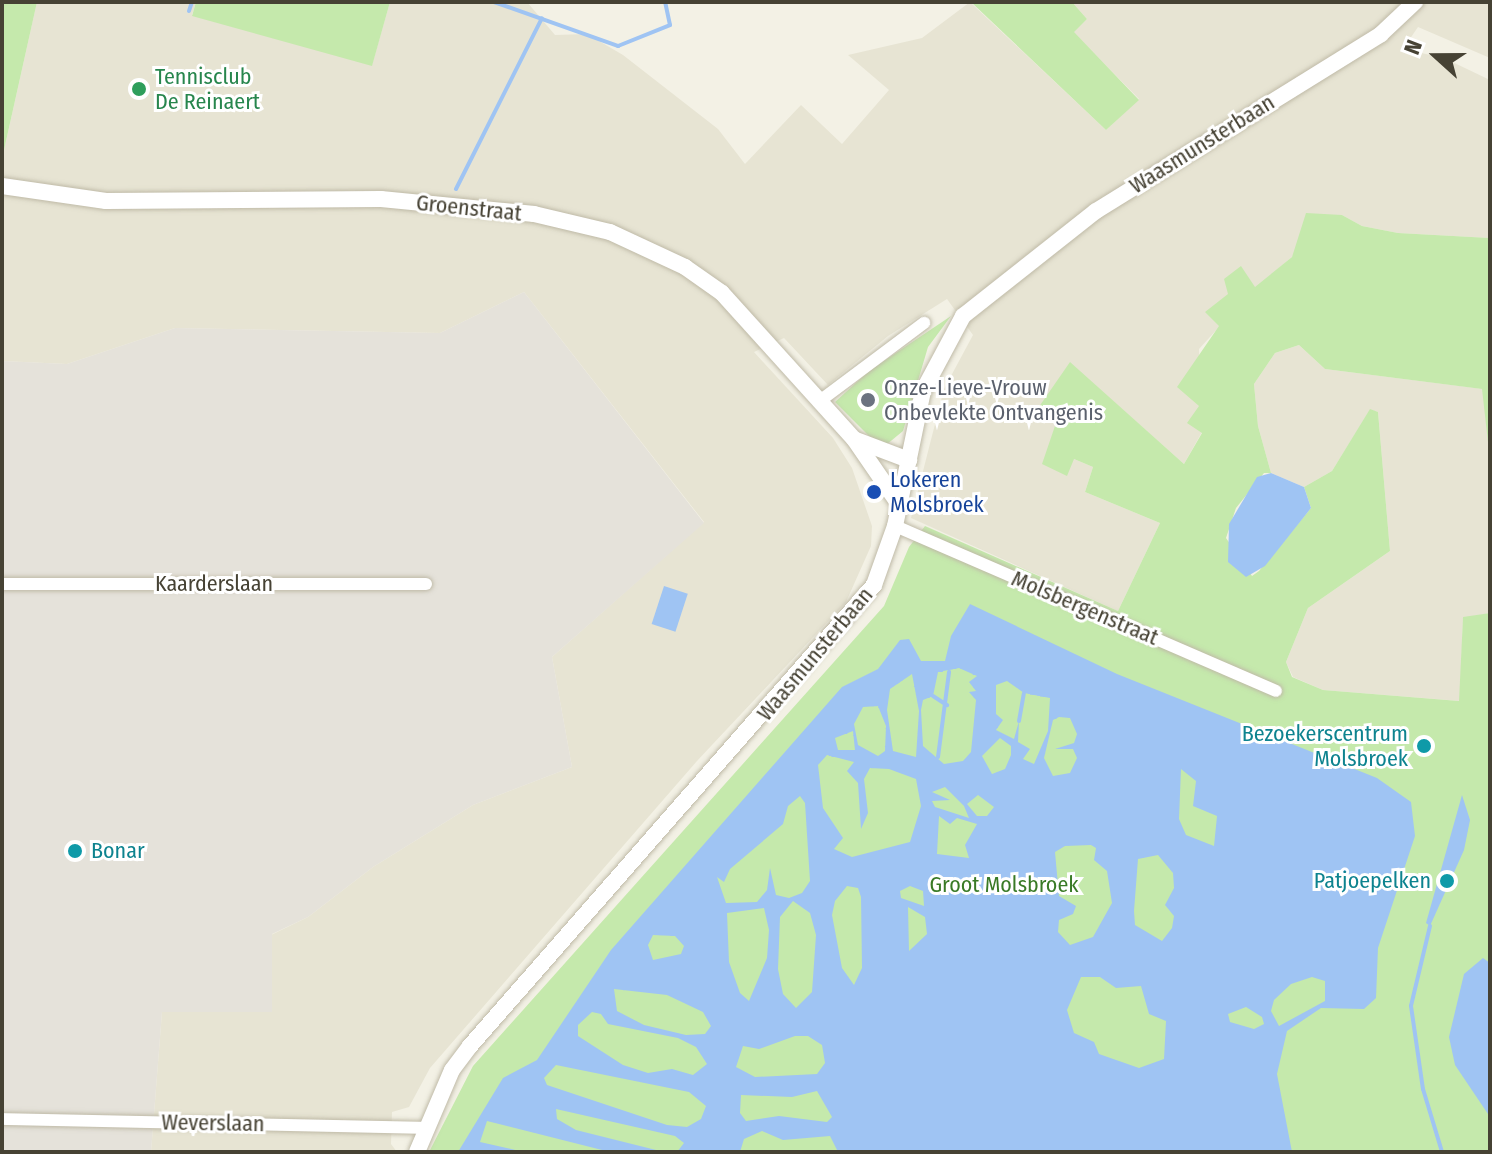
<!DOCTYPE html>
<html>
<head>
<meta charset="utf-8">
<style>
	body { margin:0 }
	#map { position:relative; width:1492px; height:1154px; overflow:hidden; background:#f3f1e5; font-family:"Fira Sans Condensed",sans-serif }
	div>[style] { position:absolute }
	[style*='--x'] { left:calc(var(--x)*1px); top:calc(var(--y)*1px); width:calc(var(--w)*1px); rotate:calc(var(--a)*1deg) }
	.residential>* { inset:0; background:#e7e4d3 }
	.industrial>* { inset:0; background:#e5e2da }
	.green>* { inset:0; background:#c5e9ac }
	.water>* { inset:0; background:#9fc4f3; transform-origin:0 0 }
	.stream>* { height:4px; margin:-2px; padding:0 2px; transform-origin:2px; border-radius:2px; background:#9fc4f3 }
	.roads { filter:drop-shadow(0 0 2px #bfbaa7) drop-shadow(0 0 2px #bfbaa7) }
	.minor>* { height:12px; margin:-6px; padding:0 6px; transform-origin:6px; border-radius:6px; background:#fff }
	.tertiary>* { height:16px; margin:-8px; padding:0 8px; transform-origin:8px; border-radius:8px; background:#fff }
	.dots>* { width:22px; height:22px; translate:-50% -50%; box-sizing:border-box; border:4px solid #fff; border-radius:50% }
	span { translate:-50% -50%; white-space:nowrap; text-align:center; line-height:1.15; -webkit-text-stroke:6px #fff; paint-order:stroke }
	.leisure-label { font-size:22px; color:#27864d }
	.left { translate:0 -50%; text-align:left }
	.street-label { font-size:22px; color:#464234 }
	.worship-label { font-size:22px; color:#5b616d }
	.transit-label { font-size:22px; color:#164399 }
	.culture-label { font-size:22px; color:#0d838f }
	.right { translate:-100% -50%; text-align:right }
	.park-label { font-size:22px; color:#397a26 }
	.frame { position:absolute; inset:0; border:4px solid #464234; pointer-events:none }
	.north { position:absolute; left:1396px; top:16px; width:80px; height:80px; -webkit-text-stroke:6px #fff; paint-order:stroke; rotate:291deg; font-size:22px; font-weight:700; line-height:32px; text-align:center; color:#464234 }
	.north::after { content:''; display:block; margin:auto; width:28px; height:36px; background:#464234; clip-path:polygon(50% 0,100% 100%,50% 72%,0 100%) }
</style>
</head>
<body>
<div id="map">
	<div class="residential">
		<i style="clip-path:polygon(37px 2px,196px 2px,192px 15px,372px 65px,390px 2px,527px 2px,555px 35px,587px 34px,623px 55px,718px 129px,745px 164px,801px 105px,842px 144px,889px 90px,848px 55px,922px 38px,970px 2px,1106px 130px,1139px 99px,1073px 32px,1087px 19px,1072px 2px,1490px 2px,1490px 58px,1418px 27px,1403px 49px,1444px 58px,1490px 80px,1490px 238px,1398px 233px,1362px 226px,1342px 215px,1302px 239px,1292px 257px,1255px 288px,1241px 267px,1220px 326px,1199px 349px,1202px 432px,1184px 464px,1070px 363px,1035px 414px,1056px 423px,1074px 459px,1093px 467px,1085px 492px,1160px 523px,1118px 611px,911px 518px,944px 389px,973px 335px,947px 299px,888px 336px,828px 385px,784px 338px,754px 352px,833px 438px,852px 468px,872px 526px,871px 546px,846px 602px,697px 761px,430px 1068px,409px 1107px,392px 1112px,391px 1144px,397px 1152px,151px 1152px,162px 1012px,272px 1012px,271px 935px,308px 917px,373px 867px,473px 805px,572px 767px,552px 657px,704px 522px,524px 292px,440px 333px,175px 328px,67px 364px,2px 361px,2px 159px)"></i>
		<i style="clip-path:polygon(1299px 345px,1325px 369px,1483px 389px,1490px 460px,1490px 613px,1463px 618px,1460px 701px,1323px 690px,1293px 677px,1286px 662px,1308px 608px,1390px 551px,1378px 412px,1370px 410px,1332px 471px,1304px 487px,1271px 473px,1258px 426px,1254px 384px,1275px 353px)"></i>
	</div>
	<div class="industrial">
		<i style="clip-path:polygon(524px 292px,704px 523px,552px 657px,572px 767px,473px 805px,373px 867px,308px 917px,272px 934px,272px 1012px,162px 1012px,151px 1152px,2px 1152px,2px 361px,67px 364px,175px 328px,440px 333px)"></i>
	</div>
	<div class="green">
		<i style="clip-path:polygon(2px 2px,37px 2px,2px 159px)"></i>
		<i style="clip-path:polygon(196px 2px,390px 2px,372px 66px,192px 16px)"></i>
		<i style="clip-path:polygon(971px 2px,1072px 2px,1087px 19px,1074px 32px,1139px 100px,1106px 130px)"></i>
		<i style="clip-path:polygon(1306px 213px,1342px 215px,1362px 226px,1398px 233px,1490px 238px,1490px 460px,1482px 389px,1325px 369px,1299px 345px,1275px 353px,1254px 384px,1258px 426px,1271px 473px,1264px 473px,1236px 508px,1226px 538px,1252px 576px,1259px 571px,1311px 508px,1304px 487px,1332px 471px,1370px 409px,1378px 412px,1390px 551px,1308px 608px,1286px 662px,1292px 677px,1323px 690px,1459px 701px,1463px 617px,1490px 613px,1490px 1152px,429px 1152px,473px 1066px,884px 606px,909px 547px,925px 526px,1118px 611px,1160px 523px,1085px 492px,1093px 467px,1074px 459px,1067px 476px,1042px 464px,1056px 423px,1034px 414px,1070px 362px,1184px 464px,1202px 433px,1187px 423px,1199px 406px,1177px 387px,1219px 326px,1205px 312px,1228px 294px,1224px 279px,1241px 266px,1255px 287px,1292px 257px)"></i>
		<i style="clip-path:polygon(951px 316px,928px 347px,903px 431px,886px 445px,873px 440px,835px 402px,869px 371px)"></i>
	</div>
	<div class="water">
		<i style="clip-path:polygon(1271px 473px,1304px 487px,1311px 508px,1265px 566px,1246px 577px,1228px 562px,1229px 524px,1257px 477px)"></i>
		<i style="left:664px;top:586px;width:25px;height:40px;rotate:18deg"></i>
		<i style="clip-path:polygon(evenodd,970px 604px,1117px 674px,1377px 778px,1411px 802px,1415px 836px,1378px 948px,1376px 998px,1364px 1009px,1321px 1008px,1287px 1031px,1277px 1074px,1292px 1152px,838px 1152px,830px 1136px,783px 1140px,762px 1131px,744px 1139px,740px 1152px,677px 1152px,684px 1143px,675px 1136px,556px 1109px,557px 1119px,576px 1130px,664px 1152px,610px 1152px,487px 1121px,480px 1142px,524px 1152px,458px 1152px,503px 1078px,537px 1060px,611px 950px,842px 687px,878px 669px,900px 640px,909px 639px,921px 661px,945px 661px,951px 636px,970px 604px,959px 668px,977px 676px,969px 682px,976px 691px,969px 692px,976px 700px,971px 752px,963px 761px,944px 764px,923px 746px,921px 710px,923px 700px,933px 696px,938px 672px,959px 668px,970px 604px,912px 674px,919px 711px,916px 757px,893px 751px,887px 710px,890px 689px,912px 674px,970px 604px,1007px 681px,1024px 693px,1050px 698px,1048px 731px,1034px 764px,1023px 759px,1030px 749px,1018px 742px,1019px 721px,1014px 739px,996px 730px,1003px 720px,996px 714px,996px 685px,1007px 681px,970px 604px,878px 706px,886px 726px,885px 751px,878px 756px,858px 745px,854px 724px,863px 707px,878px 706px,970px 604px,1059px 717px,1070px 718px,1077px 734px,1074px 743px,1055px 749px,1073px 749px,1077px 758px,1070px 773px,1053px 776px,1044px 758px,1053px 720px,1059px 717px,970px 604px,853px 731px,855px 750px,838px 750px,835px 738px,853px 731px,970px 604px,1000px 738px,1011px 746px,1011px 755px,1005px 769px,992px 774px,982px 756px,1000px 738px,970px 604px,827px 755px,854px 762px,847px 771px,858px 783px,861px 829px,868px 813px,864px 779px,870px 768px,889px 769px,916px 779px,921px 806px,910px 842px,852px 857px,834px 849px,843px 838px,823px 808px,818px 765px,827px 755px,970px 604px,1181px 769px,1196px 781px,1193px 806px,1217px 816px,1214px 846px,1186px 835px,1179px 819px,1181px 769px,970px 604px,945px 787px,964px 806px,969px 818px,935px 807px,932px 801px,950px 800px,932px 792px,945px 787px,970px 604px,978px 795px,994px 807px,987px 816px,977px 816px,967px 804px,978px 795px,970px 604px,800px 796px,805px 803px,810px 881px,802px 893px,789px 898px,776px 895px,770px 868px,767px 890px,757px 902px,726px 903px,717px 877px,724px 882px,730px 869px,783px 824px,788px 806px,800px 796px,970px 604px,939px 816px,950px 824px,957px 818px,977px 824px,965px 845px,969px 858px,937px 854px,939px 816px,970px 604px,1091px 845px,1096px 848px,1094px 860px,1107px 871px,1112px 903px,1093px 937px,1070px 945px,1058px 932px,1059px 920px,1073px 914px,1076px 906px,1059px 896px,1055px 852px,1065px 846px,1091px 845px,970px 604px,1158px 855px,1173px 873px,1174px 888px,1165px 905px,1174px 916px,1172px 928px,1162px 941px,1135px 925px,1134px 911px,1138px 859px,1158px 855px,970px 604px,847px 886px,858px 888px,861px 897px,862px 968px,854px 985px,842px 968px,832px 915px,835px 901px,847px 886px,970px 604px,910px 886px,923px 891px,924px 906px,901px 898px,900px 891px,910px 886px,970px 604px,793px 901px,810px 913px,816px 935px,812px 992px,796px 1008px,783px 994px,778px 969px,780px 917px,793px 901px,970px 604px,908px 907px,925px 917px,927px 934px,909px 951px,908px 907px,970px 604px,764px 908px,769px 930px,767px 958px,749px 1001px,740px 993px,729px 962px,727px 913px,764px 908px,970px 604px,653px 935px,675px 936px,684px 946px,681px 954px,653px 960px,648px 945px,653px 935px,970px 604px,1081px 977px,1100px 977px,1116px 988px,1141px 986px,1149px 1014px,1166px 1021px,1164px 1059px,1139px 1068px,1099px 1054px,1094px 1042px,1074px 1033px,1067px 1010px,1081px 977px,970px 604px,1312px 977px,1325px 981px,1325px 1001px,1279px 1026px,1271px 1011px,1274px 1000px,1291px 984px,1312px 977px,970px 604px,614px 989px,667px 995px,703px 1012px,711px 1026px,705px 1034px,686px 1035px,644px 1025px,617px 1011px,614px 989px,970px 604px,1246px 1007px,1262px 1017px,1264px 1024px,1254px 1029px,1230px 1022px,1228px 1014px,1246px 1007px,970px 604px,592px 1012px,601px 1014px,608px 1024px,678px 1038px,696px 1047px,707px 1064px,693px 1075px,672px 1069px,648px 1073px,623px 1065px,578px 1036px,578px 1025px,592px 1012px,970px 604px,795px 1036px,808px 1036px,822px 1045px,825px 1063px,817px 1074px,755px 1077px,736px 1067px,743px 1046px,759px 1049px,795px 1036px,970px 604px,556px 1065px,689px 1092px,706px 1106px,701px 1119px,687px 1127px,667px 1125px,547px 1085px,544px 1078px,556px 1065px,970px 604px,817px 1091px,832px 1117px,827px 1122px,779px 1116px,746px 1121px,740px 1113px,741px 1095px,792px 1097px,817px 1091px)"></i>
		<i style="clip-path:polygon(1462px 795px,1470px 820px,1464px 850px,1430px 926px,1426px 923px)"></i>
		<i style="clip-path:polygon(1483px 958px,1490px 963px,1490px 1117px,1455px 1065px,1449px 1037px,1464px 974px)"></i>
	</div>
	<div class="stream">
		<i style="--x:494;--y:2;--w:132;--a:19.5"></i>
		<i style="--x:618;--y:46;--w:56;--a:-22"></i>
		<i style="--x:670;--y:25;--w:24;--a:-102"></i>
		<i style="--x:189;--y:11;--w:9;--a:-72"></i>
		<i style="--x:456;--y:189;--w:191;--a:-63.3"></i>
		<i style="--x:933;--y:696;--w:17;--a:33"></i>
		<i style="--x:1019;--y:721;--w:28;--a:-80"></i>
		<i style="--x:938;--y:757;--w:86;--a:-82.6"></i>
		<i style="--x:1430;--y:926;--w:82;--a:103.4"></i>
		<i style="--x:1411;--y:1006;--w:84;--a:81.8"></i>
		<i style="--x:1423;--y:1089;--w:66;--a:73.2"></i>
	</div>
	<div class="roads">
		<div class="minor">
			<i style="--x:821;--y:400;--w:129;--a:-36.8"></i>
			<i style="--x:895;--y:526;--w:415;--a:23.4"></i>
			<i style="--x:2;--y:584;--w:424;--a:0"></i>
			<i style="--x:2;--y:1119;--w:423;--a:1.2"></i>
		</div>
		<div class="tertiary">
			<i style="--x:2;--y:186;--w:105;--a:8.2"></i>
			<i style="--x:106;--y:201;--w:275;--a:-0.4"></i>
			<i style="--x:381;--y:199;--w:154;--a:5.6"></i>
			<i style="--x:534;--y:214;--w:78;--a:13.3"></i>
			<i style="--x:610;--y:232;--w:83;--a:25"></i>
			<i style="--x:685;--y:267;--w:45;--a:35.1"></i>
			<i style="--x:722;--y:293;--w:197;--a:47.9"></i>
			<i style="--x:854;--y:439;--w:81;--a:55.5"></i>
			<i style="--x:856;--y:440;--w:57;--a:20.7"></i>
			<i style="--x:417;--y:1152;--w:89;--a:-66.9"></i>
			<i style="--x:452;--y:1070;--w:30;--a:-53"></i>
			<i style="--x:470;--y:1046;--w:613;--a:-48.77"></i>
			<i style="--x:874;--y:585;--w:63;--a:-70.4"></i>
			<i style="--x:895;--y:526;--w:138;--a:-78.3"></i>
			<i style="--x:923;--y:391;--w:85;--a:-61.9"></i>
			<i style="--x:963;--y:316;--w:169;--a:-38.3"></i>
			<i style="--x:1096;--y:211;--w:335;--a:-31.8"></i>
			<i style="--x:1381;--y:34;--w:47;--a:-43.3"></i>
		</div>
	</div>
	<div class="dots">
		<i style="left:139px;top:89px;background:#2e9e5b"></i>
		<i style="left:868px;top:400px;background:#6b7280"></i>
		<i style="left:874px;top:492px;background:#1a4fb4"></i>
		<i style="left:1424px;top:746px;background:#0f9aa8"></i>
		<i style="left:75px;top:851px;background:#0f9aa8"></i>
		<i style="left:1447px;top:881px;background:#0f9aa8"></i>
	</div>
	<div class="leisure-label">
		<span class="left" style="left:155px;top:89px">Tennisclub<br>De Reinaert</span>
	</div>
	<div class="street-label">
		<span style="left:1202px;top:144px;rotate:-32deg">Waasmunsterbaan</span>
		<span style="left:469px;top:208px;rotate:6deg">Groenstraat</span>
		<span style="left:214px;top:584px">Kaarderslaan</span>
		<span style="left:1085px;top:608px;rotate:23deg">Molsbergenstraat</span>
		<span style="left:815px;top:654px;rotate:-50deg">Waasmunsterbaan</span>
		<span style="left:213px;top:1123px;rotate:1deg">Weverslaan</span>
	</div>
	<div class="worship-label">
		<span class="left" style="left:884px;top:400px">Onze-Lieve-Vrouw<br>Onbevlekte Ontvangenis</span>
	</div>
	<div class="transit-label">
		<span class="left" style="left:890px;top:492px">Lokeren<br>Molsbroek</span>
	</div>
	<div class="culture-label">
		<span class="right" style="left:1408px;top:746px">Bezoekerscentrum<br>Molsbroek</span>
		<span class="left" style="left:91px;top:851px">Bonar</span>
		<span class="right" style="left:1431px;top:881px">Patjoepelken</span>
	</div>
	<div class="park-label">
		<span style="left:1004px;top:885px">Groot Molsbroek</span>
	</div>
	<div class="frame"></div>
	<div class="north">N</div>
</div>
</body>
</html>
